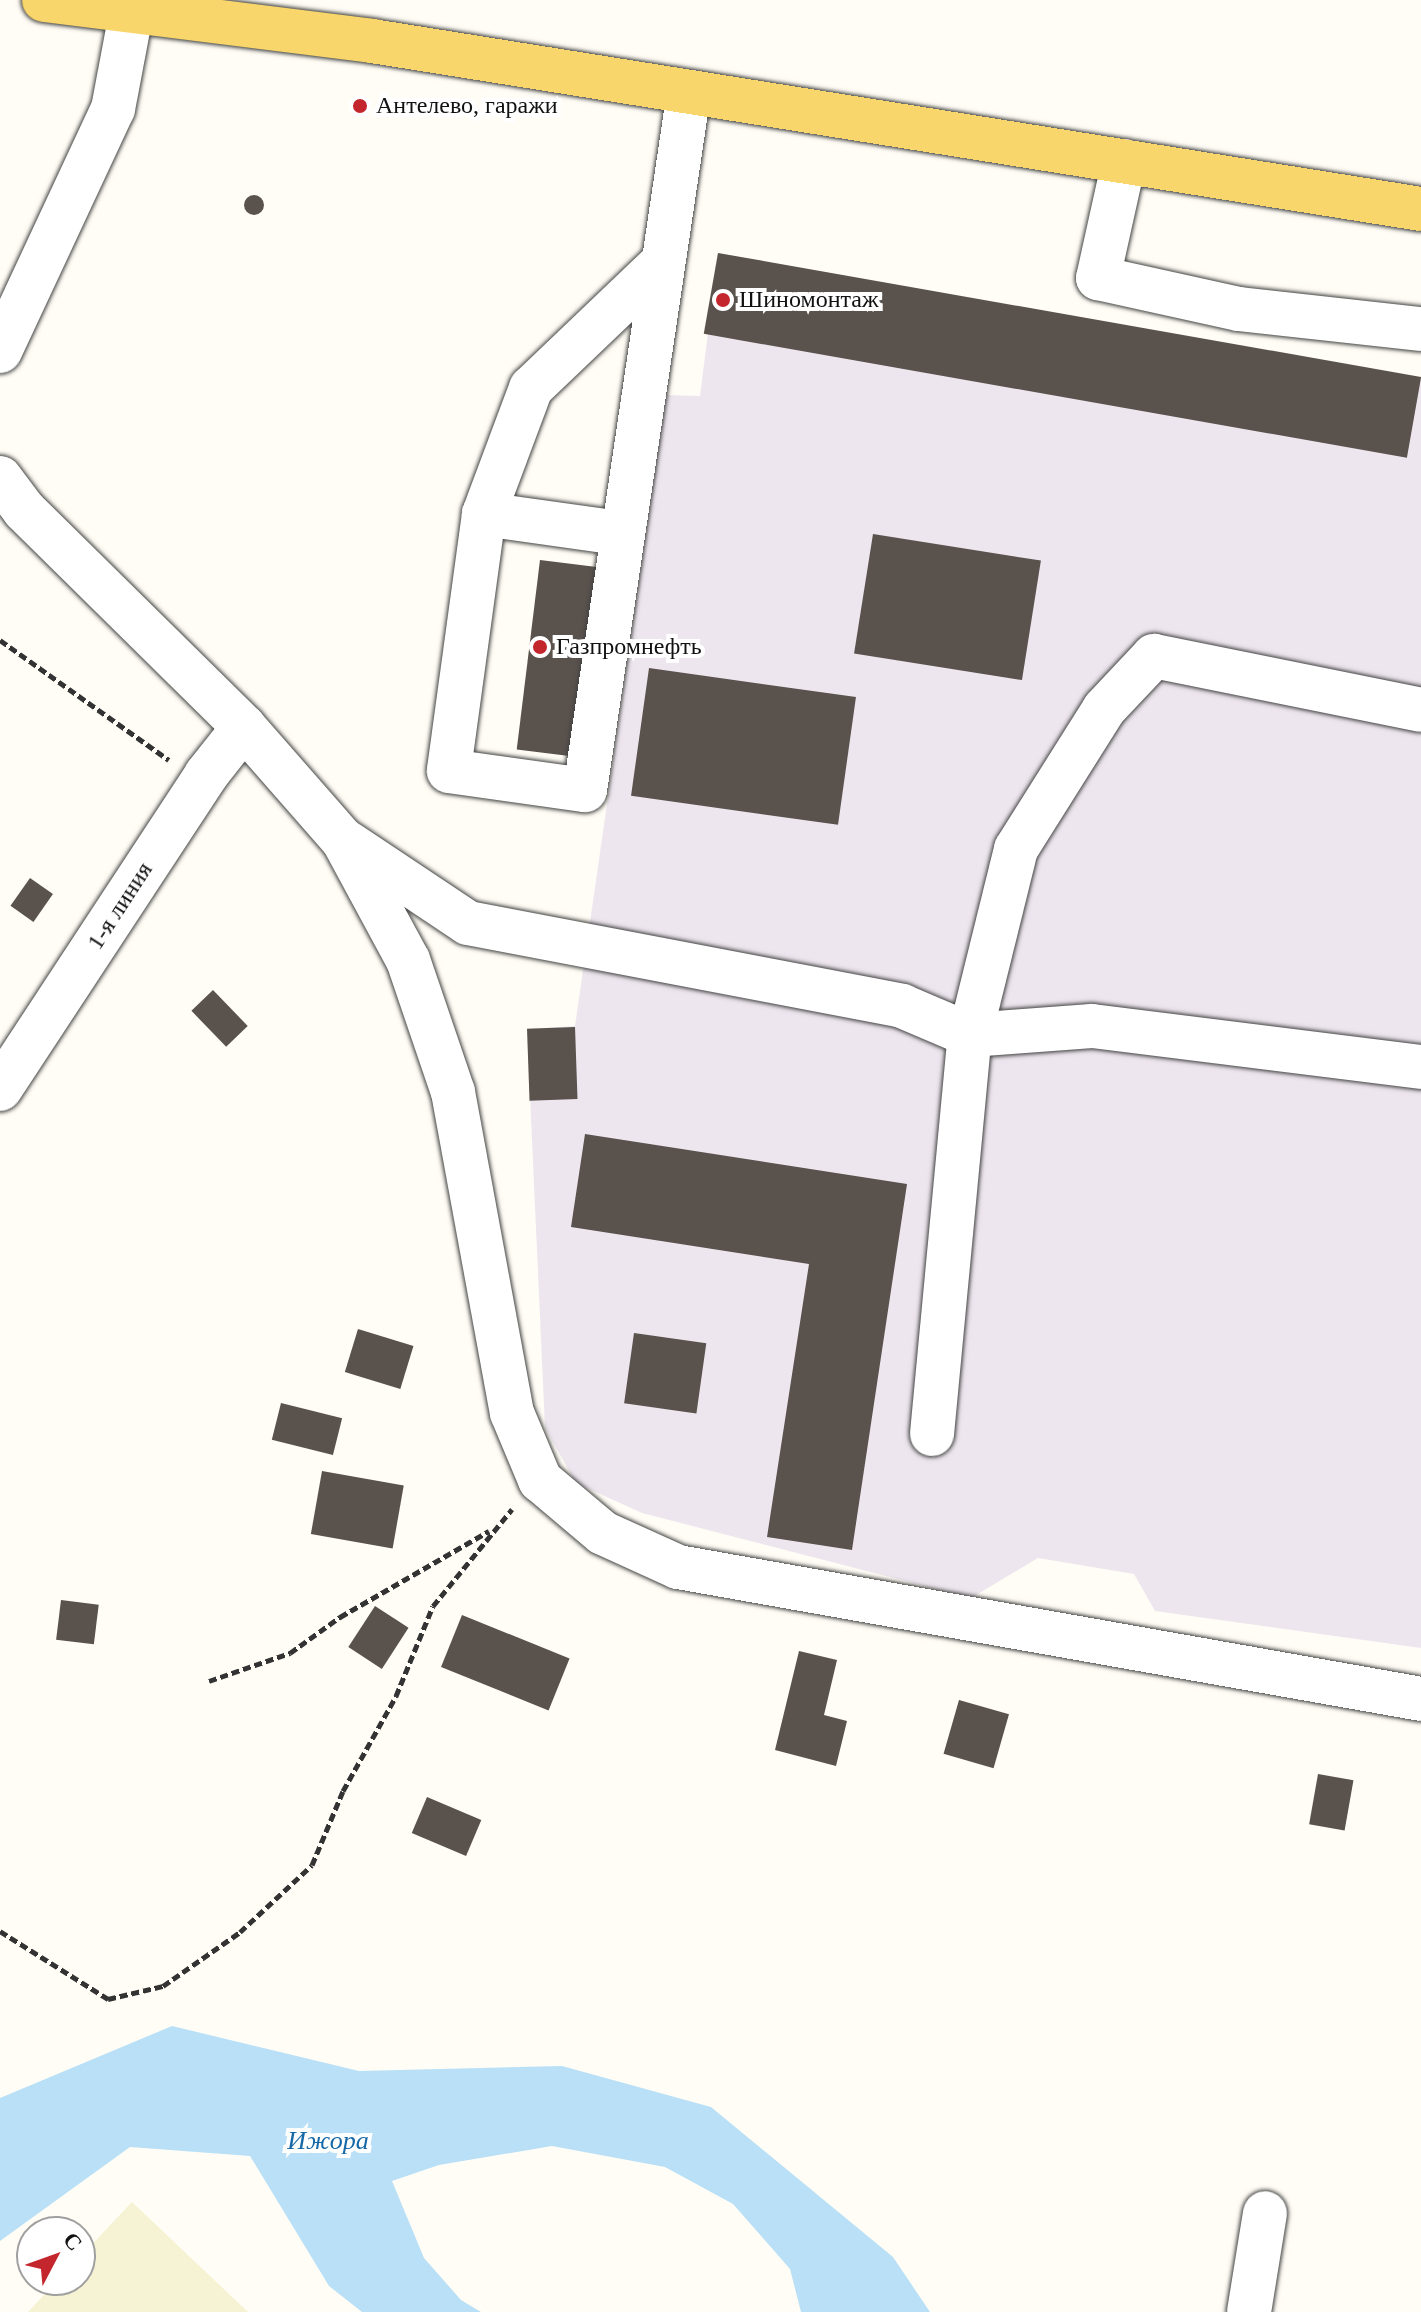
<!DOCTYPE html>
<html>
<head>
<meta charset="utf-8">
<style>
	body { margin:0 }
	#map { position:relative; width:1421px; height:2312px; overflow:hidden; background:#fffdf5; font-family:Georgia,serif }
	div>[style] { position:absolute }
	[style*='--x'] { left:calc(var(--x)*1px); top:calc(var(--y)*1px); width:calc(var(--w)*1px); rotate:calc(var(--a)*1deg) }
	.industrial>* { inset:0; background:#eee6ef }
	.farmland>* { inset:0; background:#f6f3d4 }
	.water>* { inset:0; background:#b9e0f7 }
	.building>* { inset:0; background:#5a524d; transform-origin:0 0 }
	.round { border-radius:50% }
	.path>* { height:5px; margin-top:-2.5px; transform-origin:0; background:repeating-linear-gradient(90deg,#333 0 8px,transparent 0 12px) }
	.roads { filter:drop-shadow(0 0 2px #444) drop-shadow(0 0 2px #444) }
	.minor>* { height:44px; margin:-22px; padding:0 22px; transform-origin:22px; border-radius:22px; background:#fff }
	.major>* { height:44px; margin:-22px; padding:0 22px; transform-origin:22px; border-radius:22px; background:#f9d66b }
	.dots>* { width:22px; height:22px; translate:-50% -50%; box-sizing:border-box; border:4px solid #fff; border-radius:50% }
	span { translate:-50% -50%; white-space:nowrap; text-align:center; line-height:1.15; -webkit-text-stroke:8px #fff; paint-order:stroke }
	.poi-label { font-size:24px; color:#111 }
	.left { translate:0 -50%; text-align:left }
	.street-label { font-size:24px; color:#111 }
	.water-label { font-size:26px; color:#1768a6; font-style:italic }
	.north { position:absolute; left:16px; top:2216px; width:80px; height:80px; box-sizing:border-box; background:#fff; border:2px solid #a0a0a0; border-radius:50%; rotate:49deg; font-size:22px; font-weight:700; line-height:32px; text-align:center; color:#111 }
	.north::after { content:''; display:block; margin:auto; width:28px; height:36px; background:#c4262e; clip-path:polygon(50% 0,100% 100%,50% 72%,0 100%) }
</style>
</head>
<body>
<div id="map">
	<div class="industrial">
		<i style="clip-path:polygon(718px 253px,1421px 379px,1421px 1648px,1155px 1611px,1134px 1574px,1038px 1558px,971px 1598px,642px 1513px,576px 1483px,545px 1428px,527px 1029px,575px 1026px,666px 395px,700px 396px)"></i>
	</div>
	<div class="farmland">
		<i style="clip-path:polygon(132px 2202px,248px 2312px,28px 2312px,58px 2280px,80px 2280px,80px 2257px)"></i>
	</div>
	<div class="water">
		<i style="clip-path:polygon(172px 2026px,359px 2071px,562px 2066px,711px 2107px,893px 2257px,930px 2312px,801px 2312px,790px 2269px,733px 2204px,665px 2167px,552px 2146px,439px 2165px,392px 2181px,424px 2258px,461px 2300px,481px 2312px,362px 2312px,329px 2286px,250px 2156px,130px 2147px,0 2241px,0 2098px)"></i>
	</div>
	<div class="building">
		<i class="round" style="left:244px;top:195px;width:20px;height:20px"></i>
		<i style="left:718px;top:253px;width:714px;height:82px;rotate:10deg"></i>
		<i style="left:873px;top:534px;width:170px;height:121px;rotate:9deg"></i>
		<i style="left:540px;top:560px;width:57px;height:191px;rotate:7deg"></i>
		<i style="left:649px;top:668px;width:209px;height:129px;rotate:8deg"></i>
		<i style="left:30px;top:878px;width:28px;height:34px;rotate:35deg"></i>
		<i style="left:213px;top:990px;width:50px;height:30px;rotate:46deg"></i>
		<i style="left:575px;top:1027px;width:72px;height:48px;rotate:88deg"></i>
		<i style="clip-path:polygon(585px 1134px,907px 1184px,852px 1550px,767px 1537px,809px 1264px,571px 1227px)"></i>
		<i style="left:358px;top:1329px;width:58px;height:45px;rotate:17deg"></i>
		<i style="left:634px;top:1333px;width:73px;height:71px;rotate:8deg"></i>
		<i style="left:281px;top:1403px;width:63px;height:38px;rotate:14deg"></i>
		<i style="left:322px;top:1471px;width:83px;height:64px;rotate:10deg"></i>
		<i style="left:61px;top:1600px;width:38px;height:40px;rotate:7deg"></i>
		<i style="left:375px;top:1606px;width:40px;height:49px;rotate:33deg"></i>
		<i style="left:462px;top:1615px;width:116px;height:56px;rotate:22deg"></i>
		<i style="clip-path:polygon(799px 1651px,837px 1660px,824px 1715px,847px 1721px,836px 1766px,775px 1750px)"></i>
		<i style="left:959px;top:1700px;width:52px;height:56px;rotate:16deg"></i>
		<i style="left:1318px;top:1774px;width:36px;height:51px;rotate:10deg"></i>
		<i style="left:427px;top:1797px;width:59px;height:39px;rotate:23deg"></i>
	</div>
	<div class="path">
		<i style="--x:0;--y:640;--w:207;--a:35.4"></i>
		<i style="--x:209;--y:1681;--w:86;--a:-19.1"></i>
		<i style="--x:290;--y:1653;--w:62;--a:-35.8"></i>
		<i style="--x:340;--y:1617;--w:172;--a:-30"></i>
		<i style="--x:0;--y:1931;--w:128;--a:32.2"></i>
		<i style="--x:108;--y:1999;--w:57;--a:-13.3"></i>
		<i style="--x:163;--y:1986;--w:94;--a:-35"></i>
		<i style="--x:240;--y:1932;--w:98;--a:-42.9"></i>
		<i style="--x:312;--y:1865;--w:80;--a:-67.3"></i>
		<i style="--x:343;--y:1791;--w:109;--a:-60.8"></i>
		<i style="--x:396;--y:1696;--w:97;--a:-67.7"></i>
		<i style="--x:433;--y:1606;--w:125;--a:-50.8"></i>
	</div>
	<div class="roads">
		<div class="minor">
			<i style="--x:1124;--y:161;--w:120;--a:102.5"></i>
			<i style="--x:1098;--y:278;--w:144;--a:12.4"></i>
			<i style="--x:1239;--y:309;--w:183;--a:6.3"></i>
			<i style="--x:663;--y:262;--w:182;--a:136.3"></i>
			<i style="--x:531;--y:388;--w:134;--a:110.5"></i>
			<i style="--x:484;--y:514;--w:259;--a:97.8"></i>
			<i style="--x:449;--y:771;--w:137;--a:8"></i>
			<i style="--x:585;--y:790;--w:706;--a:-81.53"></i>
			<i style="--x:0;--y:351;--w:267;--a:-65"></i>
			<i style="--x:113;--y:109;--w:97;--a:-79.3"></i>
			<i style="--x:0;--y:478;--w:40;--a:53"></i>
			<i style="--x:24;--y:510;--w:309;--a:44.6"></i>
			<i style="--x:244;--y:727;--w:150;--a:48.8"></i>
			<i style="--x:343;--y:840;--w:136;--a:61.6"></i>
			<i style="--x:408;--y:960;--w:139;--a:71.2"></i>
			<i style="--x:453;--y:1092;--w:326;--a:79.6"></i>
			<i style="--x:512;--y:1413;--w:73;--a:67.3"></i>
			<i style="--x:540;--y:1480;--w:82;--a:40.1"></i>
			<i style="--x:603;--y:1533;--w:82;--a:24.4"></i>
			<i style="--x:678;--y:1567;--w:755;--a:10.07"></i>
			<i style="--x:484;--y:514;--w:137;--a:8"></i>
			<i style="--x:348;--y:843;--w:144;--a:33.7"></i>
			<i style="--x:468;--y:923;--w:442;--a:10.8"></i>
			<i style="--x:902;--y:1006;--w:74;--a:23.1"></i>
			<i style="--x:970;--y:1035;--w:122;--a:-4.2"></i>
			<i style="--x:1092;--y:1026;--w:332;--a:7.1"></i>
			<i style="--x:0;--y:1089;--w:376;--a:-56.7"></i>
			<i style="--x:206;--y:775;--w:61;--a:-51.6"></i>
			<i style="--x:932;--y:1434;--w:401;--a:-84.6"></i>
			<i style="--x:970;--y:1035;--w:192;--a:-76.1"></i>
			<i style="--x:1016;--y:849;--w:165;--a:-57.8"></i>
			<i style="--x:1104;--y:709;--w:73;--a:-46.7"></i>
			<i style="--x:1154;--y:656;--w:272;--a:11.4"></i>
			<i style="--x:1249;--y:2312;--w:100;--a:-80.8"></i>
		</div>
		<div class="major">
			<i style="--x:44;--y:0;--w:331;--a:7.1"></i>
			<i style="--x:372;--y:41;--w:1062;--a:9.1"></i>
		</div>
	</div>
	<div class="dots">
		<i style="left:360px;top:106px;background:#c4262e"></i>
		<i style="left:723px;top:300px;background:#c4262e"></i>
		<i style="left:540px;top:647px;background:#c4262e"></i>
	</div>
	<div class="poi-label">
		<span class="left" style="left:376px;top:106px">Антелево, гаражи</span>
		<span class="left" style="left:739px;top:300px">Шиномонтаж</span>
		<span class="left" style="left:556px;top:647px">Газпромнефть</span>
	</div>
	<div class="street-label">
		<span style="left:120px;top:906px;rotate:-57deg">1-я линия</span>
	</div>
	<div class="water-label">
		<span style="left:328px;top:2141px">Ижора</span>
	</div>
	<div class="north">С</div>
</div>
</body>
</html>
